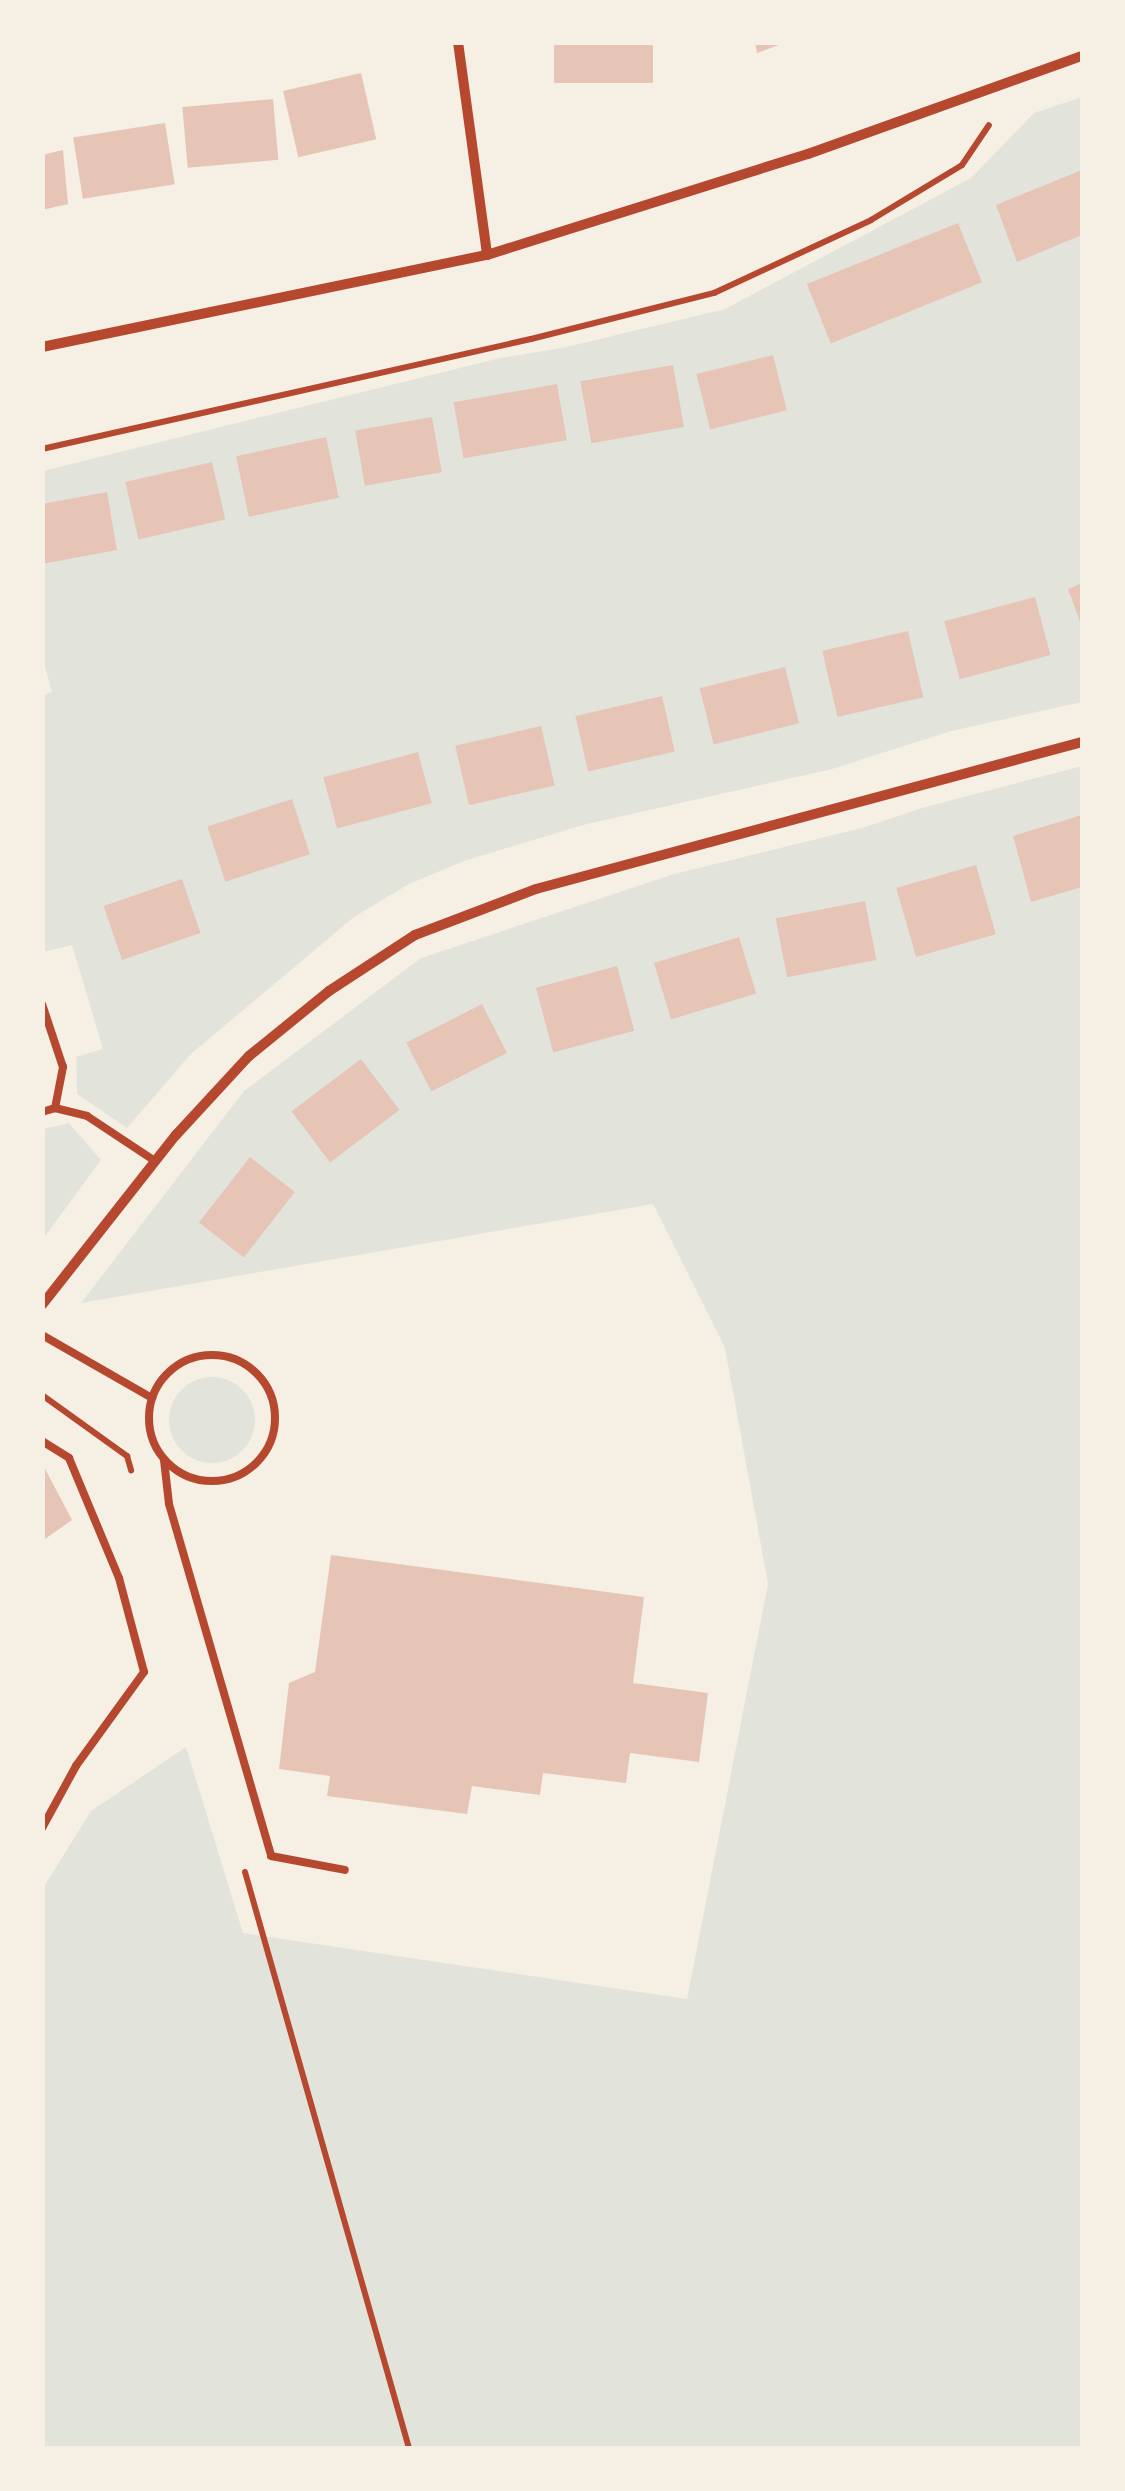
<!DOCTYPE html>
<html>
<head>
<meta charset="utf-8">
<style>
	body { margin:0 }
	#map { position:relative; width:1125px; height:2491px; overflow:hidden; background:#f6efe4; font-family:"Fira Sans Condensed",sans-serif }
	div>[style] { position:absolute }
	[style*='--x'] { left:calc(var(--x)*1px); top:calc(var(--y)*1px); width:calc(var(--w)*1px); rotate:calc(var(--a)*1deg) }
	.green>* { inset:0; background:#e2e4dc }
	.round { border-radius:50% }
	.building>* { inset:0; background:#e6c5b7; transform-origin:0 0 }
	.path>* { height:6px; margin:-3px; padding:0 3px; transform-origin:3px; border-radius:3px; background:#b5482f }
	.service>* { height:8px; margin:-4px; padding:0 4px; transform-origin:4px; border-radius:4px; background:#b5482f }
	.service>.ring { margin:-4px; padding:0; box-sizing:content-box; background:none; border:8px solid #b5482f; border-radius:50% }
	.minor>* { height:10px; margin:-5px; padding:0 5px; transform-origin:5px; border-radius:5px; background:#b5482f }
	span { translate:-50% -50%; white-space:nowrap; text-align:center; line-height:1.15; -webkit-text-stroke:10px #f6efe4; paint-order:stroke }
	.frame { position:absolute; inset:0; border:45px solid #f6efe4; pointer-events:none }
</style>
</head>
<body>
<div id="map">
	<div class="green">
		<i style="clip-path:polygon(1082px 97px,1082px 702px,951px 731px,832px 769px,583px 825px,464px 861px,409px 884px,354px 917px,191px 1054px,127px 1128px,77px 1094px,76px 1057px,103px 1049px,72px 945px,43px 952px,42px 696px,52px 692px,42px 656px,43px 471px,500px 358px,562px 348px,725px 309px,971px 178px,1034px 113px)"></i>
		<i style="clip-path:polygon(1082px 766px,1082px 2448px,43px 2448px,42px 1890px,91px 1811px,186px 1747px,243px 1933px,687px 1999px,768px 1584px,725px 1348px,653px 1204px,81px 1303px,244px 1091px,421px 958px,674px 874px,862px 828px,922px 808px)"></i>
		<i style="clip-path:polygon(69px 1123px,101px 1160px,43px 1239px,43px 1129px)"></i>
		<i class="round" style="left:169px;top:1377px;width:86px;height:86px"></i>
	</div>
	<div class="building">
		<i style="left:554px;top:42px;width:99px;height:41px"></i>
		<i style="clip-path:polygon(755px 42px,784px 42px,784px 43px,757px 53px)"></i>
		<i style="left:361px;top:73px;width:68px;height:80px;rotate:77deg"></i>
		<i style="left:273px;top:99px;width:61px;height:91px;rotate:85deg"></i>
		<i style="left:165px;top:123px;width:62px;height:93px;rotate:81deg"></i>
		<i style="clip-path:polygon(63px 150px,68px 204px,42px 210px,42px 155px)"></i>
		<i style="clip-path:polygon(1082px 170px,1082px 235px,1017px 262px,996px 205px)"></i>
		<i style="left:958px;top:223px;width:64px;height:163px;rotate:68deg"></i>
		<i style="left:773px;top:355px;width:57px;height:79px;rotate:76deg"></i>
		<i style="left:673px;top:365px;width:63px;height:94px;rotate:80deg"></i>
		<i style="left:557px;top:384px;width:57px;height:105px;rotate:80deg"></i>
		<i style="left:432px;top:417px;width:56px;height:78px;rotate:80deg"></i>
		<i style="left:326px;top:437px;width:62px;height:92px;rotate:78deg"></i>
		<i style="left:212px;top:462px;width:59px;height:89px;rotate:77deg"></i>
		<i style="clip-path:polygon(107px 492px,117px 550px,42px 564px,42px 504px)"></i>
		<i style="clip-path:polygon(1082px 583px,1082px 627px,1068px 589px)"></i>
		<i style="left:1035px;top:597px;width:60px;height:94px;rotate:75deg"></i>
		<i style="left:908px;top:631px;width:68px;height:88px;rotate:77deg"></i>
		<i style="left:785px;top:667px;width:58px;height:88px;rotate:76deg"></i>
		<i style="left:662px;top:696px;width:57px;height:89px;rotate:77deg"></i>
		<i style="left:541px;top:726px;width:61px;height:88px;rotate:77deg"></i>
		<i style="left:418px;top:752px;width:53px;height:98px;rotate:75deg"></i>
		<i style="left:292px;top:799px;width:58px;height:89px;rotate:72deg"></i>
		<i style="clip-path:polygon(1082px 815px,1082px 887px,1031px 902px,1013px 836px)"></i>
		<i style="left:976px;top:865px;width:72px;height:83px;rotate:74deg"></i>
		<i style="left:182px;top:879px;width:57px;height:83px;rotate:71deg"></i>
		<i style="left:865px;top:901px;width:60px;height:91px;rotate:79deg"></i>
		<i style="left:739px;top:937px;width:59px;height:89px;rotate:73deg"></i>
		<i style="left:617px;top:966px;width:67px;height:84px;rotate:75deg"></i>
		<i style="left:482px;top:1004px;width:55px;height:85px;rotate:63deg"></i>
		<i style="left:361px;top:1059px;width:64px;height:87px;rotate:53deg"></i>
		<i style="left:250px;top:1157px;width:57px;height:83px;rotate:38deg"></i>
		<i style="clip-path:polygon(42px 1463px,72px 1520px,42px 1541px)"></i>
		<i style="clip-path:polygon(331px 1555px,644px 1597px,633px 1683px,708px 1693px,699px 1762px,630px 1753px,626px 1783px,543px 1773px,540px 1795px,472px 1786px,467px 1814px,327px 1796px,330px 1776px,279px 1769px,289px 1683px,315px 1672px)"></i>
	</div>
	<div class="path">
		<i style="--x:42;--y:449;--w:501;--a:-12.68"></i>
		<i style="--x:531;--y:339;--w:189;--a:-14.1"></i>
		<i style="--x:714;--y:293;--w:173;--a:-24.9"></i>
		<i style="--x:871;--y:220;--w:106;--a:-31.1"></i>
		<i style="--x:962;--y:165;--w:48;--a:-56"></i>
		<i style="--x:42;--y:1395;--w:105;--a:35.7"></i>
		<i style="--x:127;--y:1456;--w:15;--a:74"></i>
		<i style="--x:245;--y:1872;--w:599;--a:74.11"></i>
	</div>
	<div class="service">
		<i style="--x:42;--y:1004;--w:66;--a:71.6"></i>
		<i style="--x:63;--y:1067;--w:42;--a:101"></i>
		<i style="--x:42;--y:1112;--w:14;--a:-17"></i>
		<i style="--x:55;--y:1108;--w:33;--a:14"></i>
		<i style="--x:87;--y:1116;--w:82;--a:33.5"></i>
		<i style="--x:42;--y:1335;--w:127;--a:29.8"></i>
		<i class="ring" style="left:149px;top:1355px;width:118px;height:118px"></i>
		<i style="--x:42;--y:1441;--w:32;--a:32"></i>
		<i style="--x:69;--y:1458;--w:130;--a:67.4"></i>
		<i style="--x:119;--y:1578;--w:97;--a:75.1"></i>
		<i style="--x:144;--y:1672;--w:116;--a:125.9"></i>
		<i style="--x:76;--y:1766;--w:71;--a:118.7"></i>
		<i style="--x:164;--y:1460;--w:44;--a:83.5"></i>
		<i style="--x:169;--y:1504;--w:366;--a:73.8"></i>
		<i style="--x:271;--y:1856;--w:75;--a:10.7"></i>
	</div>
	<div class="minor">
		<i style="--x:458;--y:42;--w:215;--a:82.2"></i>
		<i style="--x:42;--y:347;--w:454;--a:-11.7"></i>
		<i style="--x:487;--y:255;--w:337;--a:-17.5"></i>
		<i style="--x:808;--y:154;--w:291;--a:-19.7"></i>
		<i style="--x:42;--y:1305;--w:216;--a:-51.8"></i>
		<i style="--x:176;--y:1135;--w:108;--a:-47.3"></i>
		<i style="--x:249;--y:1056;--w:103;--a:-39.1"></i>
		<i style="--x:329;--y:991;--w:103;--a:-33.1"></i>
		<i style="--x:415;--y:935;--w:129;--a:-20.8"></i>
		<i style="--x:536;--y:889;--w:565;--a:-15.07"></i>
	</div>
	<div class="frame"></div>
</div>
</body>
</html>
